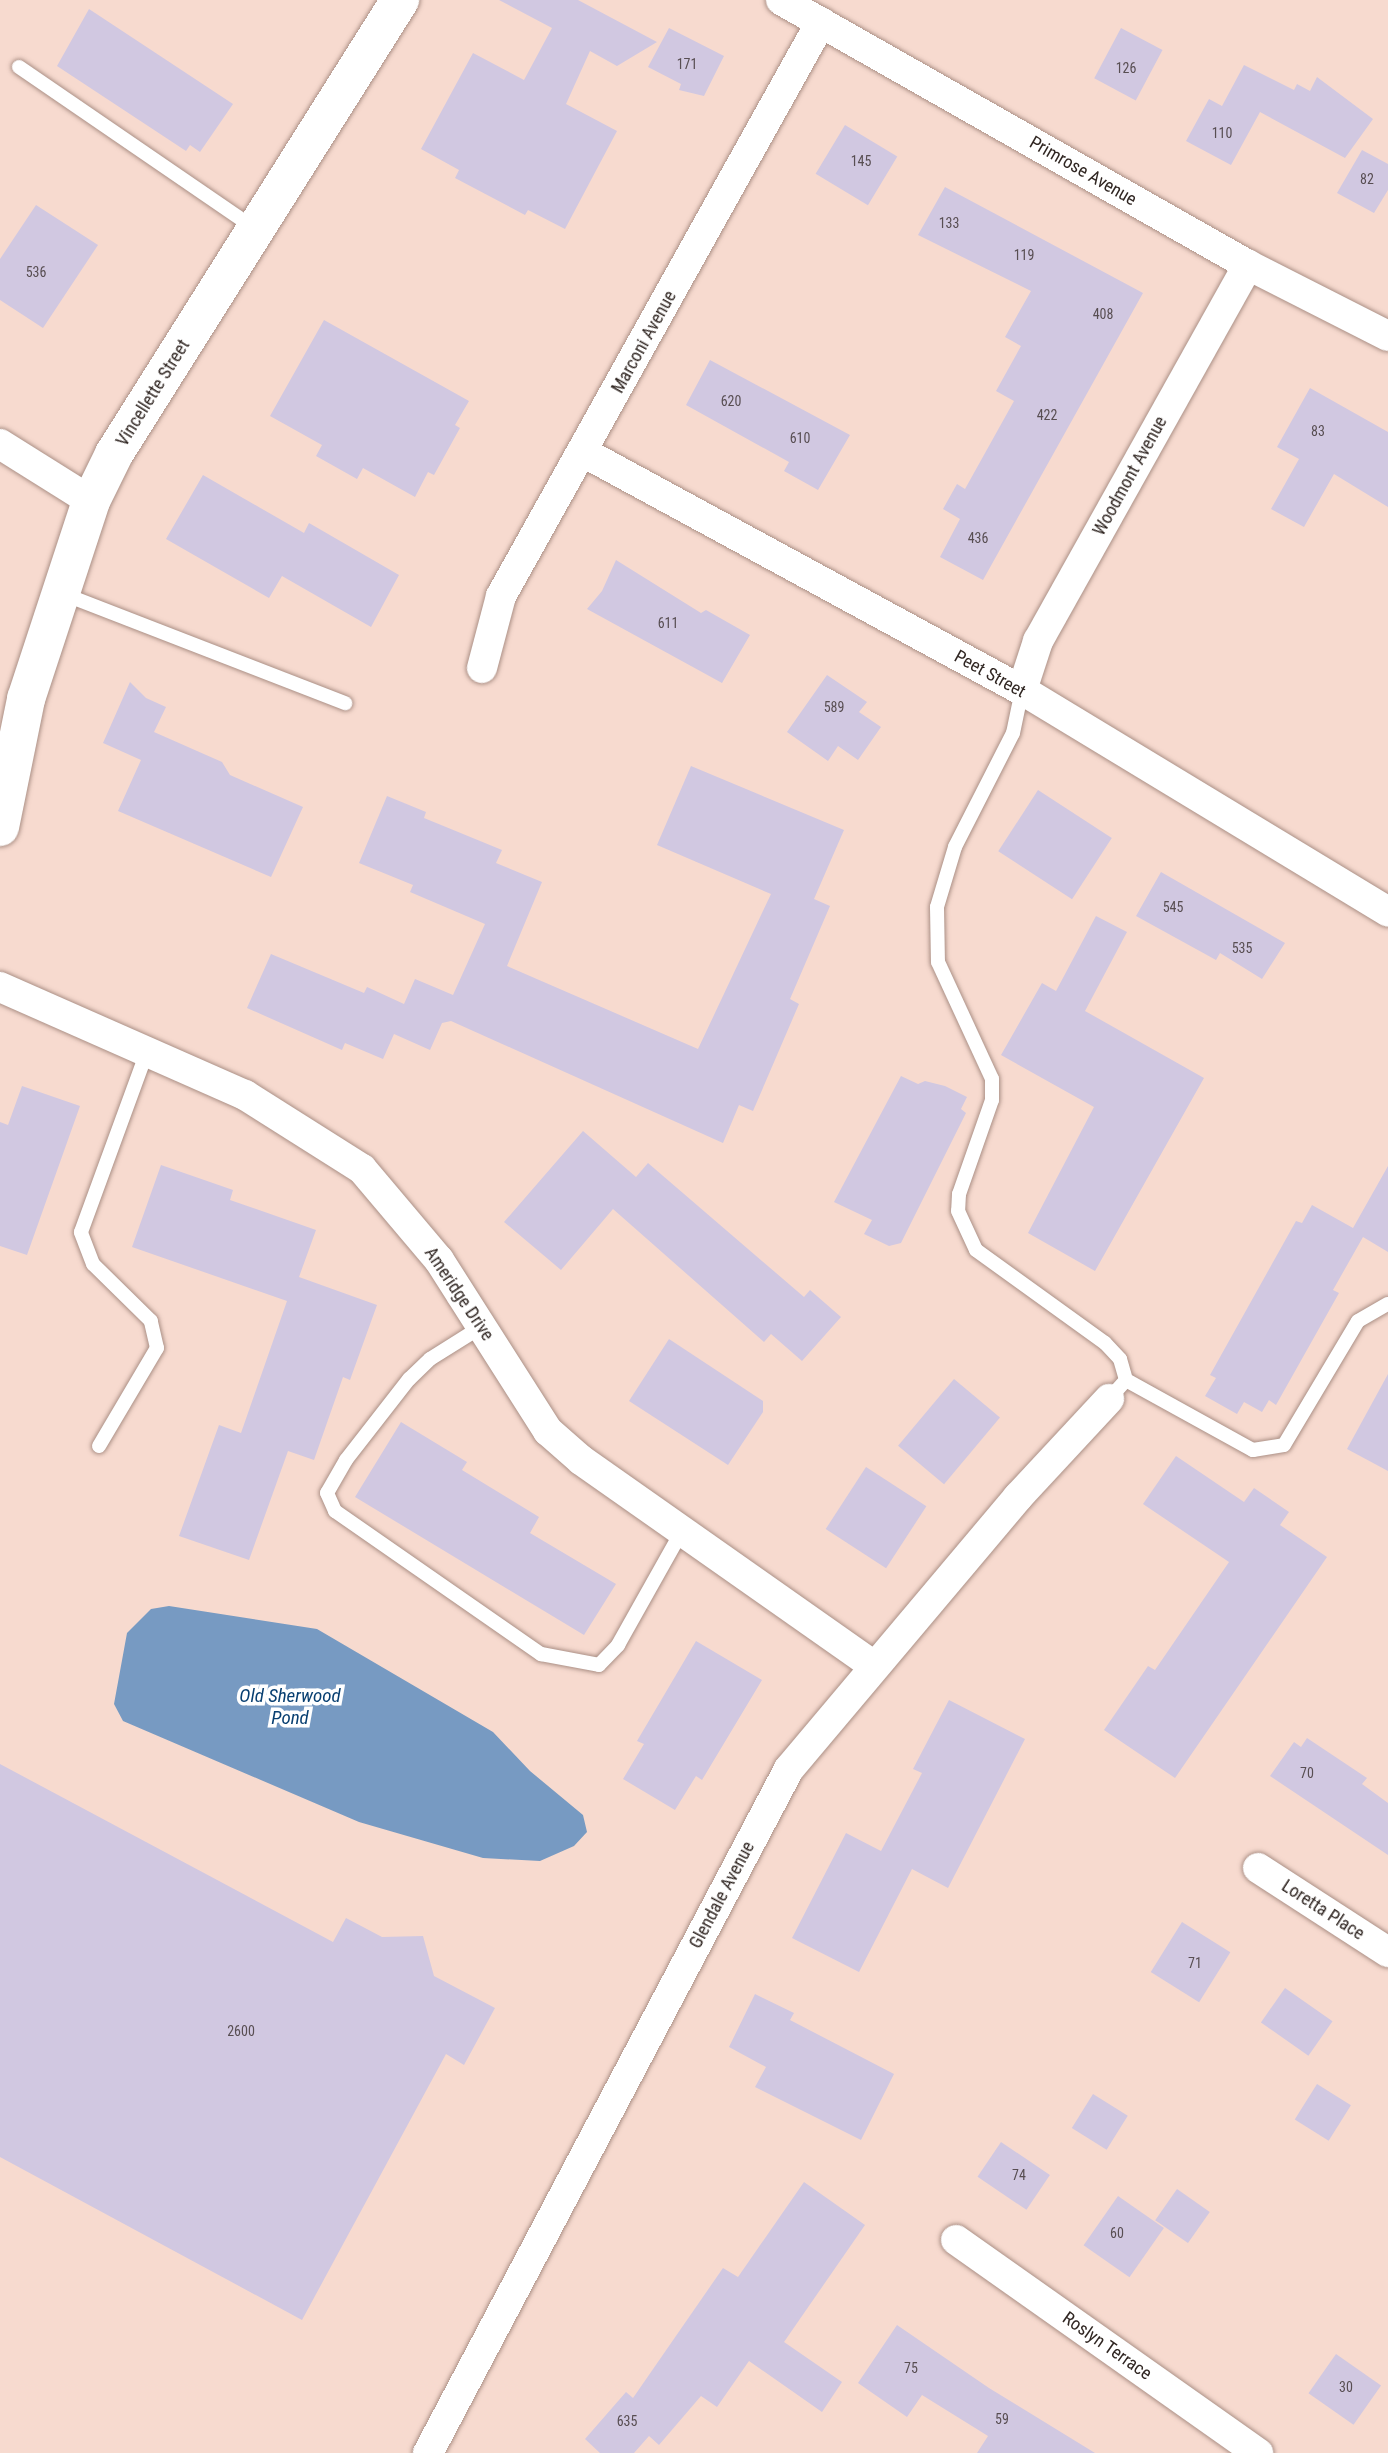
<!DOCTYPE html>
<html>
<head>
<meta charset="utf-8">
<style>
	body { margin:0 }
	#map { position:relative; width:1388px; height:2453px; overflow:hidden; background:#f7dacf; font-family:"Roboto Condensed",sans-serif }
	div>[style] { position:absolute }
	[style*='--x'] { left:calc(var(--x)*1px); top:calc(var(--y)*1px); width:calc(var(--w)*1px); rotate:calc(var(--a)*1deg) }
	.water>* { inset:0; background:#779ac2 }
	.building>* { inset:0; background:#d1c8e1; transform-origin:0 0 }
	.roads { filter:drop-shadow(0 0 2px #ab9086) drop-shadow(0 0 2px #ab9086) }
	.lane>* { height:14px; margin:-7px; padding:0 7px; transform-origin:7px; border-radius:7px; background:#fff }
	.street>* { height:30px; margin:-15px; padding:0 15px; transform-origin:15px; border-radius:15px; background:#fff }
	.secondary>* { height:38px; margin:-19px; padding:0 19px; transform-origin:19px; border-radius:19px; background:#fff }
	span { translate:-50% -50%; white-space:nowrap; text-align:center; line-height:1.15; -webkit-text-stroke:7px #fff; paint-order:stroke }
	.number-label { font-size:14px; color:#584e52 }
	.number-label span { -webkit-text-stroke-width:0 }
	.street-label { font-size:18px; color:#302622 }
	.water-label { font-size:19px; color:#083f71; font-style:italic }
</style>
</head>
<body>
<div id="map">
	<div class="water">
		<i style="clip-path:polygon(169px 1606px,317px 1629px,493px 1732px,530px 1771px,583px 1815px,587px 1832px,574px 1846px,540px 1861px,483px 1858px,359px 1822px,123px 1721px,114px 1704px,127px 1633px,151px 1609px)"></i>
	</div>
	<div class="building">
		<i style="clip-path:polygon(499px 0,578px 0,657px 42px,617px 66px,590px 51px,566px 104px,617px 131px,565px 229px,528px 210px,525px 215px,455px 178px,459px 170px,421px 149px,473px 53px,524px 80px,552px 28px)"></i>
		<i style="clip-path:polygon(89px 9px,233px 104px,200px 152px,190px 145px,186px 151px,57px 66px)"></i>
		<i style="clip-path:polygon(669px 28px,724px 56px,704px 96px,679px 90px,681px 84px,648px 67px)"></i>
		<i style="left:1121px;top:28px;width:47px;height:57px;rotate:28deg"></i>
		<i style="clip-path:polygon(1244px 65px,1294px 90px,1297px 84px,1310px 91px,1317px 77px,1373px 119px,1345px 158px,1260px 112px,1231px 165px,1186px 141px,1209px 99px,1222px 106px)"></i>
		<i style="left:845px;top:125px;width:61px;height:57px;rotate:31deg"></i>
		<i style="clip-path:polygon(1362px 150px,1388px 164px,1388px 190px,1374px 213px,1337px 193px)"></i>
		<i style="clip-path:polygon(945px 187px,1143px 293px,983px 580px,940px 557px,960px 519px,943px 509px,957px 484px,965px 489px,1014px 401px,996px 391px,1021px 346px,1005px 337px,1031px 291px,918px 235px)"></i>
		<i style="clip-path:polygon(36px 205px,98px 245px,43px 328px,0 300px,0 259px)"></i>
		<i style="clip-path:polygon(324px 320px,469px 401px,455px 425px,460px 428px,434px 475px,428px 472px,415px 497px,363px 468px,357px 479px,316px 456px,322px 445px,270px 416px)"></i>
		<i style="clip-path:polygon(710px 360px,850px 435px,818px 490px,784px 471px,789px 462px,686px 405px)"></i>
		<i style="clip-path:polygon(1310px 388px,1388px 432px,1388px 507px,1334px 474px,1304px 527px,1271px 509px,1299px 459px,1277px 447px)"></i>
		<i style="clip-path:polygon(203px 475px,304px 533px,309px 523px,399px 575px,371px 627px,282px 576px,269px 598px,166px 539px)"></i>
		<i style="clip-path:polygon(616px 560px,701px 613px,706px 610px,750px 635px,722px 683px,587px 609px,602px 591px)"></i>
		<i style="clip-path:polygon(827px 675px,867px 702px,859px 712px,881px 727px,858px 760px,838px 746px,828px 761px,787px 732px)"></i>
		<i style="clip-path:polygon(130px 682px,146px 698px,166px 707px,154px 732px,222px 762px,230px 775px,303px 807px,271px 877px,118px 811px,141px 760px,103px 743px)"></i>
		<i style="clip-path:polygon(691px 766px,844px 830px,814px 899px,830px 906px,790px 999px,799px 1004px,753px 1111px,739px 1105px,723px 1143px,451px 1021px,442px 1023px,430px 1050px,394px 1034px,383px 1059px,345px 1043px,342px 1050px,247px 1008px,271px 954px,364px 993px,367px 987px,404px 1004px,415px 979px,453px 995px,485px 924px,410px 892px,413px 885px,359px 863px,387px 796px,426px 812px,424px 818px,502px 850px,496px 863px,542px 882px,507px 966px,698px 1049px,771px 894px,657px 845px)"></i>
		<i style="left:1038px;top:790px;width:88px;height:73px;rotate:33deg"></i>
		<i style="clip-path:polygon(1161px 872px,1285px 943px,1262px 979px,1220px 953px,1216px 960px,1136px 916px)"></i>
		<i style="clip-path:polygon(1096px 916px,1127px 932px,1085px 1011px,1204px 1078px,1095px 1271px,1028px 1233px,1094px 1107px,1001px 1055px,1042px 983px,1056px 991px)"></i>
		<i style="clip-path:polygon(901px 1076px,918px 1084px,925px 1081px,945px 1086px,967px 1097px,961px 1109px,966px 1113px,901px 1243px,889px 1246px,864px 1234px,872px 1220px,834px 1202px)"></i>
		<i style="clip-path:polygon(22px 1086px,80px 1106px,27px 1255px,0 1246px,0 1122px,8px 1125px)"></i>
		<i style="clip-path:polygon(583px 1131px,636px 1177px,648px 1163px,804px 1297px,810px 1290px,841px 1317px,802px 1361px,771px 1334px,764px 1342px,613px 1209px,561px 1270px,504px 1222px)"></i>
		<i style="clip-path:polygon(161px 1165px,233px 1190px,230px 1200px,316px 1230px,299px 1277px,377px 1305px,350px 1380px,343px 1377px,314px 1460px,288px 1451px,249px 1560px,179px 1536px,219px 1425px,241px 1433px,287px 1301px,132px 1247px)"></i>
		<i style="clip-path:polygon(1388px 1166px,1388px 1252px,1363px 1237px,1333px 1290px,1339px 1293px,1276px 1405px,1269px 1400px,1262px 1412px,1244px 1402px,1237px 1414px,1205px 1396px,1216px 1378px,1210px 1375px,1296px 1221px,1302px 1223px,1312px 1205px,1353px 1228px)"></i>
		<i style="clip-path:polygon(669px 1339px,763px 1401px,763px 1412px,728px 1465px,629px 1401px)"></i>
		<i style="clip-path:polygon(1388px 1374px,1388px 1471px,1347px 1449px)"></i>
		<i style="left:954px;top:1379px;width:60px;height:87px;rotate:40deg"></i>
		<i style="clip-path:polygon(401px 1422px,467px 1462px,462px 1470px,539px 1517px,530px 1533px,616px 1584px,584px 1635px,355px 1497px)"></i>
		<i style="clip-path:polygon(1176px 1456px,1244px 1502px,1254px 1488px,1289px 1512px,1280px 1525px,1327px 1557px,1175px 1778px,1104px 1730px,1148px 1666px,1155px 1670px,1229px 1562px,1143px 1504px)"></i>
		<i style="left:866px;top:1467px;width:72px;height:74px;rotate:33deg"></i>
		<i style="clip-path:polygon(696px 1641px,762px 1680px,702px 1780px,696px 1776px,675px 1810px,623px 1779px,644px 1744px,637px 1741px)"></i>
		<i style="clip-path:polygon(949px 1700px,1025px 1739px,948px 1888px,912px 1869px,859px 1972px,792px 1938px,846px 1833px,881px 1851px,922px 1773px,913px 1769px)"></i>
		<i style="clip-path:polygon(1307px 1738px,1367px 1778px,1362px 1784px,1388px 1803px,1388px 1855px,1270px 1776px,1294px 1742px,1301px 1747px)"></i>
		<i style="clip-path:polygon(0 1764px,333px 1942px,346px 1918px,382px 1937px,423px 1936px,434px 1976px,495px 2008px,464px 2065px,446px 2054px,302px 2320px,0 2157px)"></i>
		<i style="left:1182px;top:1922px;width:57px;height:59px;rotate:32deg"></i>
		<i style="left:1285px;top:1988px;width:58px;height:42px;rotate:35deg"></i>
		<i style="clip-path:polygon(755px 1994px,794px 2013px,790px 2020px,894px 2074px,861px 2140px,755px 2087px,766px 2067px,729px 2047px)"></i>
		<i style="left:1317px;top:2084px;width:40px;height:42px;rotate:32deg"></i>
		<i style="left:1093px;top:2094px;width:41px;height:40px;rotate:32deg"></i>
		<i style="left:1001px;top:2142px;width:59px;height:42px;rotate:34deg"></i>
		<i style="clip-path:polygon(804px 2182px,865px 2225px,784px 2342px,842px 2382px,822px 2412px,749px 2361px,717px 2407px,701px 2396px,659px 2445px,649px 2436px,634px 2453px,600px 2453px,585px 2439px,626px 2392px,633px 2398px,723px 2268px,738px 2277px)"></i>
		<i style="left:1177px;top:2189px;width:40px;height:38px;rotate:35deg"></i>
		<i style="left:1118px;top:2196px;width:56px;height:60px;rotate:35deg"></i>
		<i style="clip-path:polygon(897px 2325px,989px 2388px,1095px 2453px,977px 2453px,988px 2436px,922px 2395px,907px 2417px,858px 2383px)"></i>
		<i style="left:1336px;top:2354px;width:55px;height:48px;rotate:35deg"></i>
	</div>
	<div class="roads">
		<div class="lane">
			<i style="--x:19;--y:67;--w:285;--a:34.4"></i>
			<i style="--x:61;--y:593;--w:305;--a:21.2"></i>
			<i style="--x:1022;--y:690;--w:44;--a:101.8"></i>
			<i style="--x:1013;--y:733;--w:128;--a:117"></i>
			<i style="--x:955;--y:847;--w:63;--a:106.7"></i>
			<i style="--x:937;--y:907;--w:55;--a:89"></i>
			<i style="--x:938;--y:962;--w:129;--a:65.2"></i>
			<i style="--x:992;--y:1079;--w:21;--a:90"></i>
			<i style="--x:992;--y:1100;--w:100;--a:109.3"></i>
			<i style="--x:959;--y:1194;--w:17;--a:93"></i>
			<i style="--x:958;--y:1211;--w:43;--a:65.2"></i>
			<i style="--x:976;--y:1250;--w:159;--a:35.8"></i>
			<i style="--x:1105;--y:1343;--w:22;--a:47"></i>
			<i style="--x:1120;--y:1359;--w:22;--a:74"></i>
			<i style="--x:1126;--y:1380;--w:25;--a:132"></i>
			<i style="--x:481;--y:1327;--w:60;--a:147.9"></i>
			<i style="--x:430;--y:1359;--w:29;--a:136"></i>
			<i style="--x:409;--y:1379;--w:103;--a:127.9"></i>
			<i style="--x:346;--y:1460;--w:38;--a:120"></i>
			<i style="--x:327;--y:1493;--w:20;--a:66"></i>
			<i style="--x:335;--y:1511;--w:251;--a:34.8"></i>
			<i style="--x:541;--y:1654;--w:59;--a:10.7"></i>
			<i style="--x:599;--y:1665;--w:28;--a:-46"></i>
			<i style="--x:618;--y:1645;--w:131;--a:-60.7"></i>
			<i style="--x:1126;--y:1380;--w:145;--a:28.9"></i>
			<i style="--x:1253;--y:1450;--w:31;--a:-9"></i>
			<i style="--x:1284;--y:1445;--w:144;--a:-59.2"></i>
			<i style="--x:1358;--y:1321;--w:34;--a:-30"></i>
			<i style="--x:99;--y:1446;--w:114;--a:-59.4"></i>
			<i style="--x:157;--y:1348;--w:28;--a:-103"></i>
			<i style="--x:151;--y:1321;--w:81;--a:-135.5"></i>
			<i style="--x:93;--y:1264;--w:34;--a:-111"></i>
			<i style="--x:81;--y:1232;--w:192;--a:-69.9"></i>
		</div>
		<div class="street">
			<i style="--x:781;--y:0;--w:537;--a:29.57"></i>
			<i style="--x:1248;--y:265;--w:157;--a:26.9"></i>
			<i style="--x:0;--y:444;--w:107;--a:32.1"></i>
			<i style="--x:583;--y:452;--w:499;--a:28.5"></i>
			<i style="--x:1022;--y:690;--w:428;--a:31.2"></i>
			<i style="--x:482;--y:668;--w:74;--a:-75.2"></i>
			<i style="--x:501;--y:596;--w:657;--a:-60.86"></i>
			<i style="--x:1022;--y:690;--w:52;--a:-71.9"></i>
			<i style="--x:1038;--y:641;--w:431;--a:-60.8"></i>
			<i style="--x:0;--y:987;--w:268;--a:23.8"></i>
			<i style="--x:245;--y:1095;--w:138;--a:32.3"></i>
			<i style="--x:362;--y:1169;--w:119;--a:49.8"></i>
			<i style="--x:439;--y:1260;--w:203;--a:57.5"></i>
			<i style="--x:548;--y:1431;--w:44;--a:41.3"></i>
			<i style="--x:581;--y:1460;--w:358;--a:35.1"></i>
			<i style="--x:1258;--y:1868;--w:155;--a:32.9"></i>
			<i style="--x:956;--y:2240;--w:370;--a:35.2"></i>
			<i style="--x:428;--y:2453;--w:773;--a:-62.18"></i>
			<i style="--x:789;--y:1769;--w:356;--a:-49.9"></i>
			<i style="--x:1018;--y:1497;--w:134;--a:-47.1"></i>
		</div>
		<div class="secondary">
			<i style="--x:0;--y:827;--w:131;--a:-78.5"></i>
			<i style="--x:26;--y:699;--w:208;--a:-71.8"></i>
			<i style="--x:91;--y:501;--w:52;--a:-63.9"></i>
			<i style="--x:114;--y:454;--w:537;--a:-57.79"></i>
		</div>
	</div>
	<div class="number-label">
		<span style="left:687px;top:64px">171</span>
		<span style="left:1126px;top:68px">126</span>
		<span style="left:1222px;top:133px">110</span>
		<span style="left:861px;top:161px">145</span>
		<span style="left:1367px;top:179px">82</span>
		<span style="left:949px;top:223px">133</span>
		<span style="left:1024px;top:255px">119</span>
		<span style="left:36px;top:272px">536</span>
		<span style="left:1103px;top:314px">408</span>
		<span style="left:731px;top:401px">620</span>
		<span style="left:1047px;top:415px">422</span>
		<span style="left:1318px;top:431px">83</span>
		<span style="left:800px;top:438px">610</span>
		<span style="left:978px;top:538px">436</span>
		<span style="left:668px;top:623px">611</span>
		<span style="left:834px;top:707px">589</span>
		<span style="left:1173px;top:907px">545</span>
		<span style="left:1242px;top:948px">535</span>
		<span style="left:1307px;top:1773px">70</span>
		<span style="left:1195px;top:1963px">71</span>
		<span style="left:241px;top:2031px">2600</span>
		<span style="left:1019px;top:2175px">74</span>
		<span style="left:1117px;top:2233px">60</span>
		<span style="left:911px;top:2368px">75</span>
		<span style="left:1346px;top:2387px">30</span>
		<span style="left:1002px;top:2419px">59</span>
		<span style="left:627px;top:2421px">635</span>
	</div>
	<div class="street-label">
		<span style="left:1083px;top:171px;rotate:30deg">Primrose Avenue</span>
		<span style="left:644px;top:342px;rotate:-61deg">Marconi Avenue</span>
		<span style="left:153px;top:393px;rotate:-58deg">Vincellette Street</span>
		<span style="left:1130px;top:476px;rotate:-61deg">Woodmont Avenue</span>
		<span style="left:990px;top:674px;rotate:29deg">Peet Street</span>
		<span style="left:459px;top:1294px;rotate:56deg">Ameridge Drive</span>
		<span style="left:722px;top:1895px;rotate:-62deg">Glendale Avenue</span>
		<span style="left:1323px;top:1910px;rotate:33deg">Loretta Place</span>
		<span style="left:1107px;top:2346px;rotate:35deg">Roslyn Terrace</span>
	</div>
	<div class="water-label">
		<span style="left:290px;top:1707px">Old Sherwood<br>Pond</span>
	</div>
</div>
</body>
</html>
